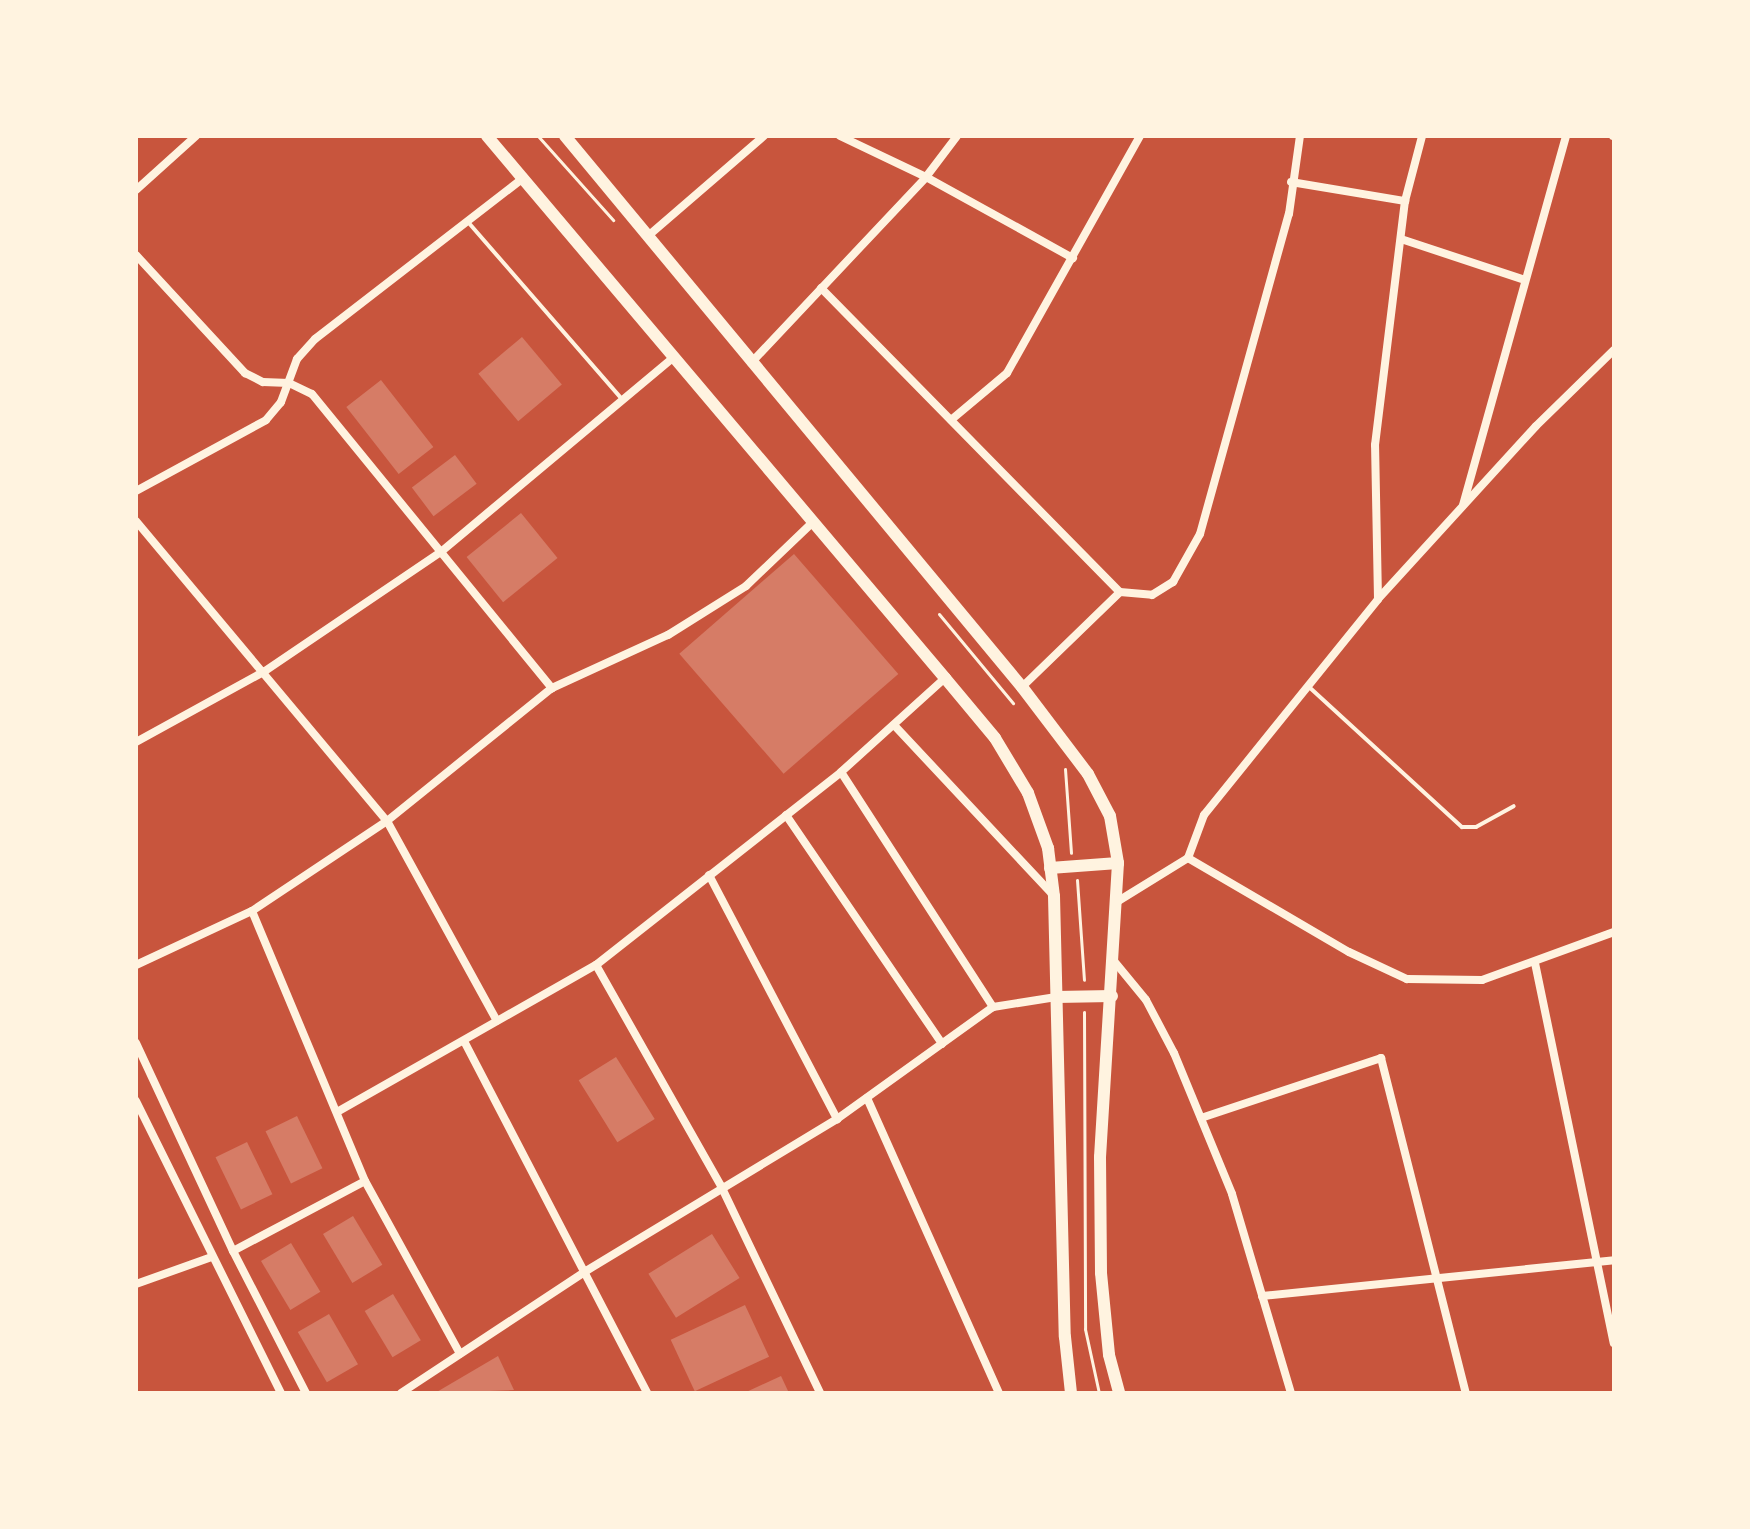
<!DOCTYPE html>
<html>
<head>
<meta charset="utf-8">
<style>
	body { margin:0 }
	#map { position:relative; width:1750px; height:1529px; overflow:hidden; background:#c8553d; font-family:"Archivo Narrow",sans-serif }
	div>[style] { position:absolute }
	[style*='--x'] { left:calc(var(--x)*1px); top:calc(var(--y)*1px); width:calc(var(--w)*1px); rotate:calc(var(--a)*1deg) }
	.building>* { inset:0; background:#d67c66; transform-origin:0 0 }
	.path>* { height:3px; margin:-1.5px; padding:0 1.5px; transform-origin:1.5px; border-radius:1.5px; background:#fff3e0 }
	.service>* { height:4px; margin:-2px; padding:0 2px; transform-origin:2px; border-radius:2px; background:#fff3e0 }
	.minor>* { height:8px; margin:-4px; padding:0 4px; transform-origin:4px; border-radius:4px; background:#fff3e0 }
	.primary>* { height:12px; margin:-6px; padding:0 6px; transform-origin:6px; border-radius:6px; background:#fff3e0 }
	span { translate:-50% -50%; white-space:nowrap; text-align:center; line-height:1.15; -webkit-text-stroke:6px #fff3e0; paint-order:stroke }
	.frame { position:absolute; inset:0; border:138px solid #fff3e0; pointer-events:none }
</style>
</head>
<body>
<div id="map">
	<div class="building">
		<i style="left:522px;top:337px;width:62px;height:57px;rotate:50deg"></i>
		<i style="left:381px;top:380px;width:85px;height:44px;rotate:52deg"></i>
		<i style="left:455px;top:455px;width:36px;height:54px;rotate:53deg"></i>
		<i style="left:521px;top:513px;width:58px;height:70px;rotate:51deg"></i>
		<i style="left:794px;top:554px;width:159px;height:152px;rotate:49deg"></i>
		<i style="left:616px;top:1057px;width:73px;height:44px;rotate:58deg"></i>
		<i style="left:297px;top:1116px;width:58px;height:35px;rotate:64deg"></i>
		<i style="left:247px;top:1142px;width:58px;height:35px;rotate:64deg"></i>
		<i style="left:353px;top:1216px;width:57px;height:35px;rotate:59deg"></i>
		<i style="left:712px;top:1234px;width:52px;height:75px;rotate:58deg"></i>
		<i style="left:291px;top:1243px;width:57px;height:35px;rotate:59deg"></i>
		<i style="left:393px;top:1294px;width:54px;height:33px;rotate:59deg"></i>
		<i style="left:745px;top:1305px;width:57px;height:82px;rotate:65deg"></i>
		<i style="left:329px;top:1314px;width:58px;height:36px;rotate:60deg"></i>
		<i style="clip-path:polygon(498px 1356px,514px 1390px,435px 1393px)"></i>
		<i style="clip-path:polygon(781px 1376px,789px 1393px,744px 1393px)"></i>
	</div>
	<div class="path">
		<i style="--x:538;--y:136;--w:113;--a:48.2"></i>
		<i style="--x:939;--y:614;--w:116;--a:50.3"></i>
		<i style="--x:1065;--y:769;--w:84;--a:85.9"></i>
		<i style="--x:1077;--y:880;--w:100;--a:86"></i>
		<i style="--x:1084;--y:1012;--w:317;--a:89.8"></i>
		<i style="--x:1085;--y:1329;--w:66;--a:77.7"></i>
	</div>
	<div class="service">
		<i style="--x:468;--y:222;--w:235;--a:49"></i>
		<i style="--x:1308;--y:686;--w:209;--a:42.5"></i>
		<i style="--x:1462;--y:827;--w:14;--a:0"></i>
		<i style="--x:1476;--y:827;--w:43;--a:-28.9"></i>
	</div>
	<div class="minor">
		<i style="--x:840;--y:136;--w:95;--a:25.5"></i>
		<i style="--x:926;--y:177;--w:168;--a:28.9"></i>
		<i style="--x:1613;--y:136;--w:1;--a:0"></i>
		<i style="--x:1291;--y:182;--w:116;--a:9.5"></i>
		<i style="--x:136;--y:190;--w:81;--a:-42"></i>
		<i style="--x:648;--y:236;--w:153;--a:-40.8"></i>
		<i style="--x:1401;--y:239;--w:127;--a:18.3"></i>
		<i style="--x:136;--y:255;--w:161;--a:47.3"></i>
		<i style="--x:245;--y:373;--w:20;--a:27"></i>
		<i style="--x:263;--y:382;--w:26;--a:2"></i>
		<i style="--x:289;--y:383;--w:25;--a:26"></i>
		<i style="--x:312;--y:394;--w:380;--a:50.8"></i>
		<i style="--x:821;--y:288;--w:426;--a:45.5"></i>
		<i style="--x:1120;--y:592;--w:32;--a:5"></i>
		<i style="--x:1152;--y:595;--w:25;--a:-32"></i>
		<i style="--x:1173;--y:582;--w:55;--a:-60.6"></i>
		<i style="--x:1200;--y:534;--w:332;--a:-74.5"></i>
		<i style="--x:1289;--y:214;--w:79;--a:-82"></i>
		<i style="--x:751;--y:363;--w:255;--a:-46.7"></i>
		<i style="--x:926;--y:177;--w:51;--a:-52.9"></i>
		<i style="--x:951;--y:420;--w:73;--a:-40"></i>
		<i style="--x:1007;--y:373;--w:272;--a:-60.7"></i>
		<i style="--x:136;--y:491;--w:148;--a:-28.6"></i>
		<i style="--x:266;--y:420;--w:23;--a:-50"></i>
		<i style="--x:281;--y:402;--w:46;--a:-69.6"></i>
		<i style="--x:297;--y:359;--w:27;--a:-48"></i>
		<i style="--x:315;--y:339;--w:262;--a:-37.7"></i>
		<i style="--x:1463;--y:505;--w:383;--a:-74.4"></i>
		<i style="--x:136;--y:521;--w:391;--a:50.1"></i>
		<i style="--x:387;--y:821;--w:228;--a:61.2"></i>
		<i style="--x:1378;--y:599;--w:154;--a:-91.1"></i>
		<i style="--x:1375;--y:445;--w:246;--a:-83"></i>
		<i style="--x:1405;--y:201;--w:67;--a:-75.3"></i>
		<i style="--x:1022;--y:687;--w:136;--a:-44.1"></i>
		<i style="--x:894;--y:725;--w:234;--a:46.9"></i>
		<i style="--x:136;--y:742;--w:147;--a:-28.8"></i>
		<i style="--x:265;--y:671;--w:214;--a:-34.1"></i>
		<i style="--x:442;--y:551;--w:302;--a:-39.9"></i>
		<i style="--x:841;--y:772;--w:280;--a:57.1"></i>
		<i style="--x:786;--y:815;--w:277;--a:55.7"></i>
		<i style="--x:1188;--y:858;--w:186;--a:30.3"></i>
		<i style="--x:1349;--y:952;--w:64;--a:25"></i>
		<i style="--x:1407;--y:979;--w:75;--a:0.8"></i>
		<i style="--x:1482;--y:980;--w:140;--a:-20"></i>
		<i style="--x:709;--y:875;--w:276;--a:62.3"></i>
		<i style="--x:1115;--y:903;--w:86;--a:-31.7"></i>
		<i style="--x:1188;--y:858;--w:46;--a:-69.6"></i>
		<i style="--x:1204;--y:815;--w:277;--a:-51.1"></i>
		<i style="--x:1378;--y:599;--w:234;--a:-47.6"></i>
		<i style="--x:1536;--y:426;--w:109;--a:-44.3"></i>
		<i style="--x:252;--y:911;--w:293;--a:67.3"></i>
		<i style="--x:365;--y:1181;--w:197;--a:61.2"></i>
		<i style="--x:1114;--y:961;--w:50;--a:50.6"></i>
		<i style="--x:1146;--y:1000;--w:60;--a:62.2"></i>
		<i style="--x:1174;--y:1053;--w:152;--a:67.6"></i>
		<i style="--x:1232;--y:1194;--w:208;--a:73.5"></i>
		<i style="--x:1535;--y:963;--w:388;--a:78.3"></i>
		<i style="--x:136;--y:965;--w:128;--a:-25"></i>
		<i style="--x:252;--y:911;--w:162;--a:-33.7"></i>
		<i style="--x:387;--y:821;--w:212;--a:-38.9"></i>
		<i style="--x:552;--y:688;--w:128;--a:-24.6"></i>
		<i style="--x:668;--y:635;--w:92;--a:-32.1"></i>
		<i style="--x:746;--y:586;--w:93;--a:-43.7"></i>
		<i style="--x:596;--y:965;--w:254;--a:60.5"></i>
		<i style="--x:721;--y:1186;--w:229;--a:64.4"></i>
		<i style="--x:464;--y:1041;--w:397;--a:62.5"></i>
		<i style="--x:136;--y:1043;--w:230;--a:65"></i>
		<i style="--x:233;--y:1251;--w:160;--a:62.8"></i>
		<i style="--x:867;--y:1098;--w:323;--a:65.9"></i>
		<i style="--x:136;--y:1101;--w:326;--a:63.6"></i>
		<i style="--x:337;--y:1112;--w:298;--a:-29.6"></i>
		<i style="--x:596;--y:965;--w:312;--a:-38.2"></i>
		<i style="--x:841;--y:772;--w:140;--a:-42.1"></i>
		<i style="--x:1201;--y:1118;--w:190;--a:-18.4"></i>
		<i style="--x:1381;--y:1058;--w:346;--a:75.8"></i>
		<i style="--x:233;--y:1251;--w:149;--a:-27.9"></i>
		<i style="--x:136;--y:1284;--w:81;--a:-19.6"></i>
		<i style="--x:1262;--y:1296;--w:354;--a:-5.8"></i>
		<i style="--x:401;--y:1393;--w:222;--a:-33.4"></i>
		<i style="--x:586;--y:1271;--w:293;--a:-31.2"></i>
		<i style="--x:837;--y:1119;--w:192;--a:-35.7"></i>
		<i style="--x:993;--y:1007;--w:64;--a:-9"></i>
	</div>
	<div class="primary">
		<i style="--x:487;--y:136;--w:710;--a:49.8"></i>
		<i style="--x:945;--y:678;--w:78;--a:50.2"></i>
		<i style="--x:995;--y:738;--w:64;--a:59"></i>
		<i style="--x:1028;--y:793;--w:59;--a:70"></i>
		<i style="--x:1048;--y:848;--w:48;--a:82.9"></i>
		<i style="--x:1054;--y:896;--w:441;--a:88.6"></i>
		<i style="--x:1065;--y:1337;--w:56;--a:83.9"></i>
		<i style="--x:565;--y:136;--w:716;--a:50.33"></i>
		<i style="--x:1022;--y:687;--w:109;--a:52.8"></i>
		<i style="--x:1088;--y:774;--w:47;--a:62.4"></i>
		<i style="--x:1110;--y:816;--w:48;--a:80.3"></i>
		<i style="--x:1118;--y:863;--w:295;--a:93.5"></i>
		<i style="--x:1100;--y:1157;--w:116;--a:89.5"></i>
		<i style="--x:1101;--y:1273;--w:82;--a:84.4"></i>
		<i style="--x:1109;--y:1355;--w:39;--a:75"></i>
		<i style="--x:1050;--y:868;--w:68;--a:-4.2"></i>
		<i style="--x:1056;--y:997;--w:56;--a:-1"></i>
	</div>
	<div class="frame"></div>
</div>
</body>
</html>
